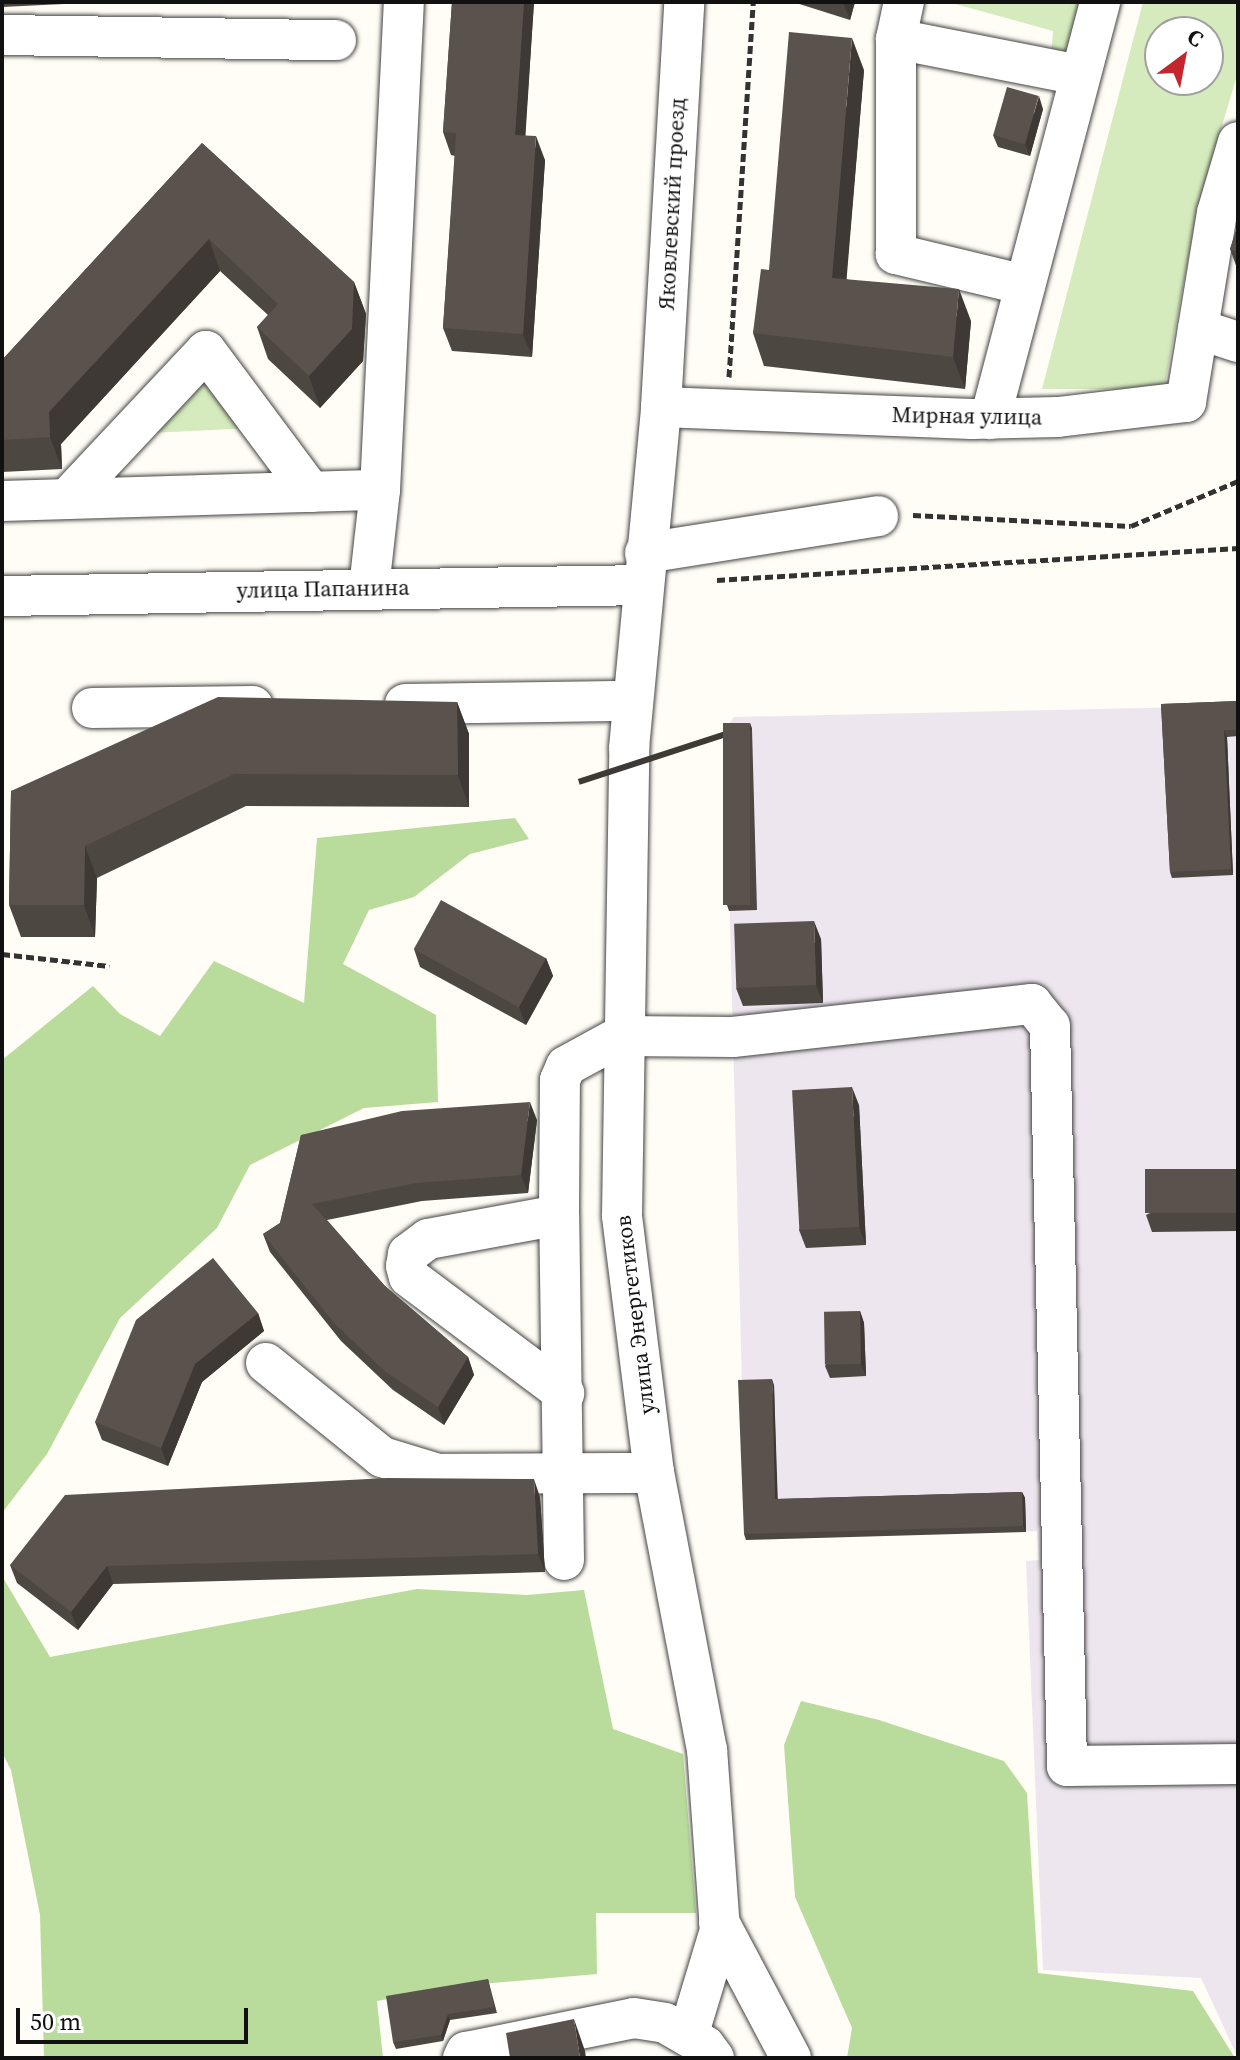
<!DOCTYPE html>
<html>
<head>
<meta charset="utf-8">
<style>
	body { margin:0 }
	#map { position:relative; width:1240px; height:2060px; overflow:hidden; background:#fffdf5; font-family:"Source Serif 4",serif }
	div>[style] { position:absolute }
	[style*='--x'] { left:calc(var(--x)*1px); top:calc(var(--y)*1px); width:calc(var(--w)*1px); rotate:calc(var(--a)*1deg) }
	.industrial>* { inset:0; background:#eee6ef }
	.green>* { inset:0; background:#d5ebbd }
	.forest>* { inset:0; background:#b9dc9c }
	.path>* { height:5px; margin-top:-2.5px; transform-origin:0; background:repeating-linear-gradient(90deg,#333 0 8px,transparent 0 12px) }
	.roads { filter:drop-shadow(0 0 2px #444) drop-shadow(0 0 2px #444) }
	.minor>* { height:40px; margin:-20px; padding:0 20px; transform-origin:20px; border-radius:20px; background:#fff }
	.wall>* { inset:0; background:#4d4742 }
	.shaded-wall>* { inset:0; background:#3f3936; transform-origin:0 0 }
	.building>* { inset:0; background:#5a524d; transform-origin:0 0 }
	span { translate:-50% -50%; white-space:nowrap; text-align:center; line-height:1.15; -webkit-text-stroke:8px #fff; paint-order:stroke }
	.street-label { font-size:22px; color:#111 }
	.frame { position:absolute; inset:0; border:4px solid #111; pointer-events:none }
	.north { position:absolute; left:1144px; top:16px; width:80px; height:80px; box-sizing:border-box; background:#fff; border:2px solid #a0a0a0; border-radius:50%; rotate:32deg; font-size:22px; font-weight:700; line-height:32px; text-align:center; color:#111 }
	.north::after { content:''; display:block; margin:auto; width:28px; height:36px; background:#c4262e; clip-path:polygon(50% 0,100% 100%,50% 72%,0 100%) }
	.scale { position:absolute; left:16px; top:2008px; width:232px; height:36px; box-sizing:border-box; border:4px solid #111; border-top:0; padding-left:10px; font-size:24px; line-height:28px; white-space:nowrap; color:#111; -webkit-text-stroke:6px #fff; paint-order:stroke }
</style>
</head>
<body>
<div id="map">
	<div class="industrial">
		<i style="clip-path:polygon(1238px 706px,1238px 2058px,1201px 1978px,1043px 1970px,1026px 1561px,1039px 1560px,1037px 1531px,746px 1540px,725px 729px,734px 717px)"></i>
	</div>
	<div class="green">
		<i style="clip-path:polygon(948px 2px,1085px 2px,1073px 44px,1063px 55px,1051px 57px,1053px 31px)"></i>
		<i style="clip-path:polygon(evenodd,1143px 2px,1238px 2px,1238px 72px,1198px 206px,1164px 389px,1042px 389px,1143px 2px,1160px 32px,1208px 32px,1208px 80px,1160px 80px,1160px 32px)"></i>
		<i style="clip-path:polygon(201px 377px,251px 428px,131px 434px)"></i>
	</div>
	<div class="forest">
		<i style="clip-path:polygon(515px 818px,529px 839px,470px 854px,414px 897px,369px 910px,343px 964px,436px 1015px,438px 1102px,364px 1108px,250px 1165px,217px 1228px,120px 1318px,47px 1454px,2px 1513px,2px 1060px,93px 986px,120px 1014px,160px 1036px,214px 961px,304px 1003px,317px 838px)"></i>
		<i style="clip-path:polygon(2px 1576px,50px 1657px,417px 1589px,527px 1595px,584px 1590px,613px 1729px,683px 1754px,696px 1913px,596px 1913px,597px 1974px,458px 1986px,377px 2001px,383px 2058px,44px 2058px,40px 1915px,11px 1770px,2px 1752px)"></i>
		<i style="clip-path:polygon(801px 1701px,879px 1720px,1004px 1761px,1027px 1793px,1038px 1973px,1193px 1991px,1235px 2058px,847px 2058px,852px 2028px,795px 1897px,784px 1745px)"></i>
	</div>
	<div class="path">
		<i style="--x:729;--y:377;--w:376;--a:-86.3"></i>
		<i style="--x:913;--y:515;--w:218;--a:2.9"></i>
		<i style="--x:1131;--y:526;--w:116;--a:-22.8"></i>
		<i style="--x:717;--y:580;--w:522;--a:-3.51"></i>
		<i style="--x:2;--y:954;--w:108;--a:6.4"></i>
	</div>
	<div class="roads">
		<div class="minor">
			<i style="--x:2;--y:35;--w:334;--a:0.9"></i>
			<i style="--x:896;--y:39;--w:38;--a:-78"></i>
			<i style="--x:1025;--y:285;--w:133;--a:-166.5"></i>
			<i style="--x:896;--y:254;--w:215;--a:-90"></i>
			<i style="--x:896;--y:39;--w:187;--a:11.1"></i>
			<i style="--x:1198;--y:329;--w:42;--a:18"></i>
			<i style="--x:661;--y:407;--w:406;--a:-86.7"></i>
			<i style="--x:990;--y:419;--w:431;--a:-75.2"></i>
			<i style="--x:67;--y:499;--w:203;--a:-46.8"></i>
			<i style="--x:206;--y:351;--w:176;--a:53.3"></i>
			<i style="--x:2;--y:501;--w:378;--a:-1.7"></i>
			<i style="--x:645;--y:553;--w:236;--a:-9"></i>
			<i style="--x:369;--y:588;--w:99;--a:-83.6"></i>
			<i style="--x:380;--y:490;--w:489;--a:-87.2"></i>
			<i style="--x:2;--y:596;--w:642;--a:-0.98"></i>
			<i style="--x:405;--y:704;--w:228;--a:-0.8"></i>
			<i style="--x:92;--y:708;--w:161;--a:-0.7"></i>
			<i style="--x:559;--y:1215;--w:133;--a:169.6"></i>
			<i style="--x:428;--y:1239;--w:25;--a:143"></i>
			<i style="--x:408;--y:1254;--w:12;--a:99"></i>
			<i style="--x:406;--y:1266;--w:11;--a:75"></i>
			<i style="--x:409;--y:1277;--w:194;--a:36.8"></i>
			<i style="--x:266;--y:1363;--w:149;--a:39"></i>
			<i style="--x:382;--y:1457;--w:59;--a:16.9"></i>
			<i style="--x:438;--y:1474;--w:216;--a:-0.3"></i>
			<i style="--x:564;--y:1560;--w:345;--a:-90.8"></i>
			<i style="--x:559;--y:1215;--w:135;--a:-89.6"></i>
			<i style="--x:560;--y:1080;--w:15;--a:-67"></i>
			<i style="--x:566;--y:1066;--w:63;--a:-28.6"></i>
			<i style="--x:621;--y:1036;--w:112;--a:0.5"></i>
			<i style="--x:733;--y:1037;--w:301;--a:-6.3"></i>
			<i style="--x:1032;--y:1004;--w:28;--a:51"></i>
			<i style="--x:1050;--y:1026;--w:740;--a:88.68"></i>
			<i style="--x:1067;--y:1766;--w:171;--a:-0.7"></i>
			<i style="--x:719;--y:1922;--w:154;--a:62.1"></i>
			<i style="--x:688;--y:2036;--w:111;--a:-73.2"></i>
			<i style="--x:720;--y:1930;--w:180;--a:-94.1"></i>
			<i style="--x:707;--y:1750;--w:282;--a:-100.8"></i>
			<i style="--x:654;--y:1473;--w:259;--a:-97.1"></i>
			<i style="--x:622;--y:1216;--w:468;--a:-89.1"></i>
			<i style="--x:629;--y:748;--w:342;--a:-84.6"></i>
			<i style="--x:661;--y:407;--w:311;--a:2.2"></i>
			<i style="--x:972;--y:419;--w:86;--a:-1.3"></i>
			<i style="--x:1058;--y:417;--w:129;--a:-6.7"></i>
			<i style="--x:1186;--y:402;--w:192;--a:-80.7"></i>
			<i style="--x:1217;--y:213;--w:74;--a:-73.5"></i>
			<i style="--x:463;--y:2058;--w:7;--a:-63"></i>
			<i style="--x:466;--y:2052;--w:171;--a:-11.4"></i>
			<i style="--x:634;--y:2018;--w:31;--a:9"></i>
			<i style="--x:665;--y:2023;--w:46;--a:29.9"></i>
			<i style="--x:705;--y:2046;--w:15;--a:53"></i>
		</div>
	</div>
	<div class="wall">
		<i style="clip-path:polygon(2px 2px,64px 2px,64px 4px,2px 7px)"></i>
		<i style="clip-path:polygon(452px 2px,534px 2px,525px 135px,545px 160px,532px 357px,452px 351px,443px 328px,455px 156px,451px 155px,443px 132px)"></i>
		<i style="clip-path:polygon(793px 2px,855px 2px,850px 20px)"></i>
		<i style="clip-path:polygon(864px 70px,846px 279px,971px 321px,965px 389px,764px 366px,753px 333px,769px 270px)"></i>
		<i style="clip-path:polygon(1043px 109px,1030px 156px,998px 147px,993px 135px)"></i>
		<i style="clip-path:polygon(202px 143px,354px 282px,366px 314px,363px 361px,320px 408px,268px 359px,257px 327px,268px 315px,220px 271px,61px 444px,62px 469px,2px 472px,2px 360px)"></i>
		<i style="clip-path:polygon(1238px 225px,1238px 271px,1230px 249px)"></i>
		<i style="clip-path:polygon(1238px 701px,1238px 736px,1227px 737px,1233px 875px,1172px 878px,1170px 872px,1161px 704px)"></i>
		<i style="clip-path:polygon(457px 702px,469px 734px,469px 807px,246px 806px,97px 878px,95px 937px,21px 937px,9px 905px,11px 791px)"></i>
		<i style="clip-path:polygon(750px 723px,752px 729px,757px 910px,729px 911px,727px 905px)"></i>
		<i style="clip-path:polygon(821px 939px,823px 1003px,743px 1006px,736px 988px)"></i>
		<i style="clip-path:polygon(414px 949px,546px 958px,553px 976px,526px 1025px,420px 967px)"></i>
		<i style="clip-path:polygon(859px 1105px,866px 1245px,806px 1248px,799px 1230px)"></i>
		<i style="clip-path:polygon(537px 1120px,528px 1193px,422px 1201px,327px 1220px,385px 1286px,468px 1357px,474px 1375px,444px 1425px,393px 1390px,341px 1341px,270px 1252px,263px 1234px,280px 1223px,301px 1135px)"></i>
		<i style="clip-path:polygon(1238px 1169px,1238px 1231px,1152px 1232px,1146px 1215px)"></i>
		<i style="clip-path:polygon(860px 1311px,864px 1323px,866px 1376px,830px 1378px,825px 1366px)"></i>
		<i style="clip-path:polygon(258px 1313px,264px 1331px,202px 1382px,168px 1466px,102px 1440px,95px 1422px)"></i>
		<i style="clip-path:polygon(774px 1385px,777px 1499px,1022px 1492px,1025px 1498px,1026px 1532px,746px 1540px,744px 1534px)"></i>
		<i style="clip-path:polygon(540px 1497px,545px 1572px,113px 1584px,78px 1630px,17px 1583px,10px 1565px)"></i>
		<i style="clip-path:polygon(488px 1979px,497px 2013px,450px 2020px,443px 2041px,396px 2049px,393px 2042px)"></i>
	</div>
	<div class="shaded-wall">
		<i style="clip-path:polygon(524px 2px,534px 2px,524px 158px,515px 135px)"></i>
		<i style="clip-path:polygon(843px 2px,855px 2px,850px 20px)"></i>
		<i style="clip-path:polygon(852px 38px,864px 70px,844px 310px,832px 278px)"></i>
		<i style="clip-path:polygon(1039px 96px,1043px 109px,1030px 156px,1025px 144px)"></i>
		<i style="clip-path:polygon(536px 136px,545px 160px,532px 357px,523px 334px)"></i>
		<i style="clip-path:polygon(209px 239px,220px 271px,61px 444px,62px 469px,50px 437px,49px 412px)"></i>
		<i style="clip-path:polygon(354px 282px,366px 314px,363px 361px,320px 408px,309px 376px)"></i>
		<i style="clip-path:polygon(959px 289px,971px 321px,965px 389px,953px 357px)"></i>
		<i style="clip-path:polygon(457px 702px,469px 734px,469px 807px,458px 775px)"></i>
		<i style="left:750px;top:723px;width:6px;height:181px;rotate:72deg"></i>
		<i style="clip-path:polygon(1224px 730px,1227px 737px,1233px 875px,1231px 869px)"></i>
		<i style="clip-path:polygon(85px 846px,97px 878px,95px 937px,84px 905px)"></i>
		<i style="clip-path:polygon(814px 921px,821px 939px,823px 1003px,816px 985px)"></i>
		<i style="clip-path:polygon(546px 958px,553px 976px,526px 1025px,519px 1007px)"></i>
		<i style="clip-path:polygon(852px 1087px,859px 1105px,866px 1245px,859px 1227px)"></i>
		<i style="clip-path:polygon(530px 1102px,537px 1120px,528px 1193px,521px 1175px)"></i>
		<i style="clip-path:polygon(860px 1311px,864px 1323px,866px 1376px,861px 1364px)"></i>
		<i style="clip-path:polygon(258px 1313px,264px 1331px,202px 1382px,168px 1466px,161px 1448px,195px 1364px)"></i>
		<i style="clip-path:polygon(468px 1357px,474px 1375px,444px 1425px,438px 1407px)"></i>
		<i style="clip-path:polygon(772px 1379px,774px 1385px,778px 1506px,775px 1499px)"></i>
		<i style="clip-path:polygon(534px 1479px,540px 1497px,545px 1572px,538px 1554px)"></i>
		<i style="clip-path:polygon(1022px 1492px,1025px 1498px,1026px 1532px,1023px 1526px)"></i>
		<i style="clip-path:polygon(107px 1566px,113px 1584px,78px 1630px,71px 1612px)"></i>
		<i style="clip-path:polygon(448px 2014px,450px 2020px,443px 2041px,441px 2035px)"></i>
		<i style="clip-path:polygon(574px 2019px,585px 2051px,586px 2058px,580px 2058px)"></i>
	</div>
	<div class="building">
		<i style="clip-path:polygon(452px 2px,524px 2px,515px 135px,536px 136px,523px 334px,443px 328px,456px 133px,443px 132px)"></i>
		<i style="clip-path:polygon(789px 32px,852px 38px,832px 278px,959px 289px,953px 357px,753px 333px,761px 269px,769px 270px)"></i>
		<i style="left:1007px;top:87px;width:33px;height:50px;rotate:16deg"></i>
		<i style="clip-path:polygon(202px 143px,354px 282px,352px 329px,309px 376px,257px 327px,278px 304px,209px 239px,49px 412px,50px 437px,2px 440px,2px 360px)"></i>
		<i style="clip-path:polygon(1238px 225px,1238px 252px,1230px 249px)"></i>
		<i style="clip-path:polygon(218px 697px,457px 702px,458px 775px,234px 774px,85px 846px,84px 905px,9px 905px,11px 791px)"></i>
		<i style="clip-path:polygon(1238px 701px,1238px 730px,1224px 730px,1231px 869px,1170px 872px,1161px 704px)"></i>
		<i style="left:723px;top:723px;width:27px;height:182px"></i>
		<i style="left:441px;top:900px;width:120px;height:56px;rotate:29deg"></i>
		<i style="left:814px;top:921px;width:64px;height:80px;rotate:88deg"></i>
		<i style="left:852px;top:1087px;width:140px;height:60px;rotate:87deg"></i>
		<i style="clip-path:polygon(530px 1102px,521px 1175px,416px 1183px,312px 1204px,385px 1286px,468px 1357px,438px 1407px,386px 1372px,335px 1324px,263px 1234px,280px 1223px,301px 1135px,402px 1111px)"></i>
		<i style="left:1238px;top:1169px;width:44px;height:93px;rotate:90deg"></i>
		<i style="clip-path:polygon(213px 1258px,258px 1313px,195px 1364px,161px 1448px,95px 1422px,136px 1320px)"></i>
		<i style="left:860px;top:1311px;width:53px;height:36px;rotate:89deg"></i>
		<i style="clip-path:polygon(772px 1379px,775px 1499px,1022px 1492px,1023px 1526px,744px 1534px,738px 1380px)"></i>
		<i style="clip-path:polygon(387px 1478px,534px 1479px,538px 1554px,107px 1566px,71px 1612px,10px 1565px,65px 1495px)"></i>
		<i style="clip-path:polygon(488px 1979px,494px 2007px,448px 2014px,441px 2035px,393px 2042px,386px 1996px)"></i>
		<i style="clip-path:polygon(574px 2019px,580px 2058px,510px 2058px,506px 2033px)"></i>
	</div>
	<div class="street-label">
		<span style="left:672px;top:204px;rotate:-87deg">Яковлевский проезд</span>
		<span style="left:967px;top:416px;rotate:1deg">Мирная улица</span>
		<span style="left:323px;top:589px;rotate:-1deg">улица Папанина</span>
		<span style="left:635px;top:1315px;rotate:-97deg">улица Энергетиков</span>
	</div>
	<div class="frame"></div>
	<div class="north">С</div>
	<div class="scale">50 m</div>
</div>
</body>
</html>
